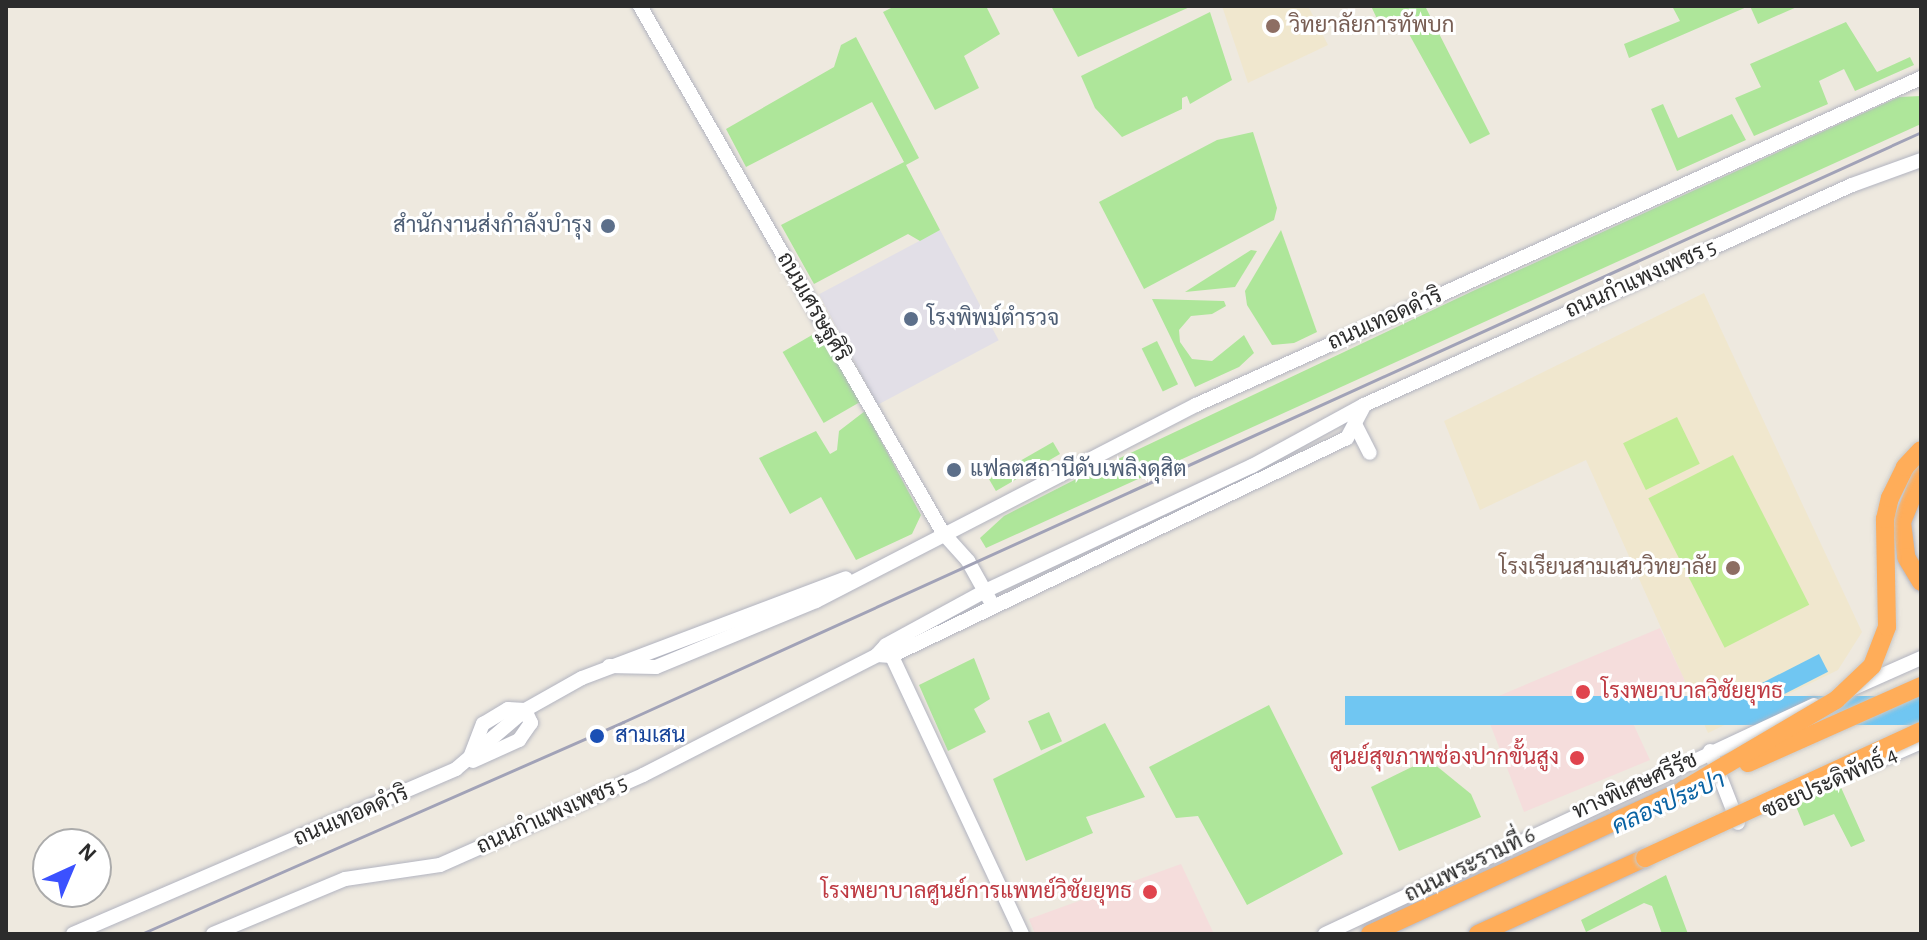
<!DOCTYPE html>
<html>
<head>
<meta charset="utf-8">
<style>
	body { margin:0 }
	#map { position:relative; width:1927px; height:940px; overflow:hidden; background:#eee9df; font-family:"Alegreya Sans",Sarabun,sans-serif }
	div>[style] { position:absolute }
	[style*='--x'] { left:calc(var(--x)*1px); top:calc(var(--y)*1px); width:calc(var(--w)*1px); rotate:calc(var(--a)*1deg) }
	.industrial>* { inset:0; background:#e2dfe7; transform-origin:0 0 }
	.education>* { inset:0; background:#f0e7ce }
	.medical>* { inset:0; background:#f5dddc }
	.green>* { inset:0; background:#aee69a; transform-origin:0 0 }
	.pitch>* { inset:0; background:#c2ed96; transform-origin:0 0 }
	.water>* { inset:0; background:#70c6f2; transform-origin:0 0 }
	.roads { filter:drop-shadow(0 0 2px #b2b4c0) drop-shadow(0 0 2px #b2b4c0) }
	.secondary>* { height:14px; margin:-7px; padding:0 7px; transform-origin:7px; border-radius:7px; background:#fff }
	.highway>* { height:18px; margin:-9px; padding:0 9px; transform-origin:9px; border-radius:9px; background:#ffad59 }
	.rail>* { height:3px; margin:-1.5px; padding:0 1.5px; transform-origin:1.5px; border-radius:1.5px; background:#a1a2b7 }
	.bridges { filter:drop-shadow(0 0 2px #c8c8c8) drop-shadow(0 0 2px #c8c8c8) }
	.highway-bridge>* { height:18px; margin:-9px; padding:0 9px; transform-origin:9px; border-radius:9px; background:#ffad59 }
	.dots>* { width:22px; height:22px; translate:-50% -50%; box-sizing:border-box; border:4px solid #fff; border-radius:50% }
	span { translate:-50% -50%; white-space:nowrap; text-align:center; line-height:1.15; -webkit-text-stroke:6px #fff; paint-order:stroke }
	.education-label { font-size:22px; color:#785e54 }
	.left { translate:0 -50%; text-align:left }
	.right { translate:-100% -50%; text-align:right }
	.service-label { font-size:22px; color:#4e5e75 }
	.street-label { font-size:22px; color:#2c2c2c }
	.health-label { font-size:22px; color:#be3a42 }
	.transit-label { font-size:22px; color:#164399 }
	.water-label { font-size:24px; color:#0a63a3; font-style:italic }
	.frame { position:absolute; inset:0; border:8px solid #2c2c2c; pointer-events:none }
	.north { position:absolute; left:32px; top:828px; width:80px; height:80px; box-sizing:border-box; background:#fff; border:2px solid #ababab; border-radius:50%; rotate:44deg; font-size:22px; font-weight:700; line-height:32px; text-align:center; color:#2c2c2c }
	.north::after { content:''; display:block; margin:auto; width:28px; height:36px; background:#3b51ff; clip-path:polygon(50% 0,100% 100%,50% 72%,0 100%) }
</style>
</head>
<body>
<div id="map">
	<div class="industrial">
		<i style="left:940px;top:230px;width:125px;height:137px;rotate:62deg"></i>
	</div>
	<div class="education">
		<i style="clip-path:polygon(1222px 6px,1308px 6px,1328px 45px,1248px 83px)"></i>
		<i style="clip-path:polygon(1704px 293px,1862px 632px,1838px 670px,1708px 733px,1586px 460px,1480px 510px,1444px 421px)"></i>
	</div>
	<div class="medical">
		<i style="clip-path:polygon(1660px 628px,1685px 681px,1625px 706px,1650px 760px,1524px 812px,1482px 703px)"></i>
		<i style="clip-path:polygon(1181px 864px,1214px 934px,1035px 934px,1029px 919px)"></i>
	</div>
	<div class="green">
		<i style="clip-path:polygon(895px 6px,986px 6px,1000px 34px,964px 56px,979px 88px,935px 110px,883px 12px)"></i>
		<i style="clip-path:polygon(1051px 6px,1192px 6px,1078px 57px)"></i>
		<i style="clip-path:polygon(1371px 6px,1425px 6px,1490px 134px,1470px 144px,1399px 16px,1379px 23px)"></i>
		<i style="clip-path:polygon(1672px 6px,1749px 6px,1629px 58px,1624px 44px,1680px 21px)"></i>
		<i style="clip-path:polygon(1750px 6px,1799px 6px,1758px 24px)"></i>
		<i style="clip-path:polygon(1210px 12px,1232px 80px,1190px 104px,1187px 96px,1182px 98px,1182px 109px,1122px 137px,1095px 108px,1081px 76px)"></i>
		<i style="clip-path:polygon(1846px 22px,1877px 72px,1910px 57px,1914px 65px,1855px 91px,1844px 69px,1819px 81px,1828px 104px,1754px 136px,1735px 98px,1761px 87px,1750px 64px)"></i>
		<i style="clip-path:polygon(856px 37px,919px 158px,906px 165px,940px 230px,920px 241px,908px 234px,814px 284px,781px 225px,904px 162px,872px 102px,746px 167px,726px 129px,834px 67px,841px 45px)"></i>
		<i style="clip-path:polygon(1921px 96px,1921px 124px,986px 548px,980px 538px,1004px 516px,1082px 476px,1475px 290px,1899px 97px)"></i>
		<i style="clip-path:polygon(1663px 104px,1678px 138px,1732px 114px,1746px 140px,1677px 171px,1651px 109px)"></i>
		<i style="clip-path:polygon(1253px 132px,1277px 208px,1274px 220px,1144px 289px,1099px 202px,1217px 140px)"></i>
		<i style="clip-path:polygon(1281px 230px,1317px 332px,1294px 343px,1272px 345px,1247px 305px,1245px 291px)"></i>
		<i style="clip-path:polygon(1251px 250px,1257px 251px,1235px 287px,1185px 292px)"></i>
		<i style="clip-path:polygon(1152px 299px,1224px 301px,1226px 306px,1212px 314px,1191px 316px,1179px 330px,1180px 342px,1192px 359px,1212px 361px,1244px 335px,1254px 353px,1239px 367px,1195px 387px)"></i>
		<i style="left:819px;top:331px;width:82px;height:42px;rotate:60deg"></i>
		<i style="left:1157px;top:341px;width:48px;height:17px;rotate:64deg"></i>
		<i style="clip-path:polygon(865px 411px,921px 515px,912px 534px,856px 560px,821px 497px,790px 514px,759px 458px,816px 431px,830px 454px,837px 450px,839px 431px)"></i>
		<i style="left:1053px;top:442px;width:14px;height:74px;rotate:60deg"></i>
		<i style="clip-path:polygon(974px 658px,990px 699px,974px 709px,986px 732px,948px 751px,919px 685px)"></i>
		<i style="clip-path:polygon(1269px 705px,1343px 854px,1247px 905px,1198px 816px,1176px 818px,1149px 767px)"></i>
		<i style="left:1049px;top:712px;width:32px;height:23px;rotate:66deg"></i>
		<i style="clip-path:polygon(1105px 723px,1145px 797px,1086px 817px,1093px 833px,1026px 861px,993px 779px)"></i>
		<i style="clip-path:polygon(1428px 759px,1471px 794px,1481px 817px,1399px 851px,1371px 787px)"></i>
		<i style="clip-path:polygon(1839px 783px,1865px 841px,1851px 847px,1834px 814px,1804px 826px,1795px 804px)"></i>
		<i style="clip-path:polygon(1666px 875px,1688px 934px,1662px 934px,1652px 906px,1644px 903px,1586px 932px,1581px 920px)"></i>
	</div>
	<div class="pitch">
		<i style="left:1677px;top:417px;width:52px;height:60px;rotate:64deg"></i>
		<i style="left:1733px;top:455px;width:168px;height:95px;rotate:63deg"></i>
	</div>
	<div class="water">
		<i style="left:1819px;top:654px;width:20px;height:83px;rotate:63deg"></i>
		<i style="left:1921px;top:696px;width:29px;height:576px;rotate:90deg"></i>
	</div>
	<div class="roads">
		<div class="secondary">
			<i style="--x:640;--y:6;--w:608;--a:60.1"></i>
			<i style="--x:943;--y:533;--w:38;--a:48"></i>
			<i style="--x:968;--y:561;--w:49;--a:60.8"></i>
			<i style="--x:1356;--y:426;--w:30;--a:63"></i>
			<i style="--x:888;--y:648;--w:316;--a:64.9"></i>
			<i style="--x:877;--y:655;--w:14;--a:4"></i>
			<i style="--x:891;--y:656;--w:505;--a:-25.55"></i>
			<i style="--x:1347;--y:438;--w:36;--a:-62"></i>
			<i style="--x:609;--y:666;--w:47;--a:1.2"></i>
			<i style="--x:656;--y:667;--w:173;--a:-22.4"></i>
			<i style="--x:816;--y:601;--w:428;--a:-27.3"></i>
			<i style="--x:1196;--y:405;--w:795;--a:-24.28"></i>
			<i style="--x:1851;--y:689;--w:77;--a:-23.9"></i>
			<i style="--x:1710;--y:751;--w:77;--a:68.7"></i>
			<i style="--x:469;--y:760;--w:39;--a:-69"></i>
			<i style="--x:483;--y:724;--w:29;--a:-31"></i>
			<i style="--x:508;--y:709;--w:17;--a:3"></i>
			<i style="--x:473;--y:761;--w:51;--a:-24.5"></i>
			<i style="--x:519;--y:740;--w:21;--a:-55"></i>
			<i style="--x:531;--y:723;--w:14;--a:-115"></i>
			<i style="--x:1866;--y:766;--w:60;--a:-23.6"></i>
			<i style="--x:73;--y:934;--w:417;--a:-23.3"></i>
			<i style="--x:456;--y:769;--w:91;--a:-40.5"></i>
			<i style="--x:525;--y:710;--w:65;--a:-29.3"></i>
			<i style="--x:582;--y:678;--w:282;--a:-20.7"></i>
			<i style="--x:213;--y:934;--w:143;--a:-22.6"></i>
			<i style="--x:345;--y:879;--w:96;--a:-8.4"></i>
			<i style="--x:440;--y:865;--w:222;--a:-23.9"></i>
			<i style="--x:643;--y:775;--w:263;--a:-27.1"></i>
			<i style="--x:877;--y:655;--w:13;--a:-48"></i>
			<i style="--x:886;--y:645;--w:113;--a:-28.6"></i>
			<i style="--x:985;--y:591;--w:295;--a:-25.1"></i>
			<i style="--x:1252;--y:466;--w:128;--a:-28.6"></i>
			<i style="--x:1364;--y:405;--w:535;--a:-24.27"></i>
			<i style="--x:1852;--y:185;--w:73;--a:-19.9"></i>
			<i style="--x:1325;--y:934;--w:540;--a:-25.09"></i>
		</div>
		<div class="highway">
			<i style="--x:1921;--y:475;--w:51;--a:112"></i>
			<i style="--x:1902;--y:522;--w:35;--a:83"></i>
			<i style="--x:1906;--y:557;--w:29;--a:59"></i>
			<i style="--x:1370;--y:934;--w:345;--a:-24.7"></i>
			<i style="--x:1478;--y:934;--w:183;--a:-24.5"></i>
		</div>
	</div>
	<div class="rail">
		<i style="--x:141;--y:934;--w:527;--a:-23.74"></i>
		<i style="--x:623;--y:722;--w:1426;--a:-24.44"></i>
	</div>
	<div class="bridges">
		<div class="highway-bridge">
			<i style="--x:1748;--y:763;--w:189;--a:-24"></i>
			<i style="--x:1683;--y:790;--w:178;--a:-30.5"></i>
			<i style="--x:1836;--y:700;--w:50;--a:-43.4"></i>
			<i style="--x:1872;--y:666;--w:42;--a:-69"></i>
			<i style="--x:1887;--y:627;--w:108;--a:-91.1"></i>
			<i style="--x:1885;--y:519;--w:22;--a:-77"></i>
			<i style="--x:1890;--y:498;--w:34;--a:-64"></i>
			<i style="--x:1905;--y:467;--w:23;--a:-47"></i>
			<i style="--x:1645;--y:858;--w:304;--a:-24.7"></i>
		</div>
	</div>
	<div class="dots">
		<i style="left:1273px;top:26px;background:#8d6e63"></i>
		<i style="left:608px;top:226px;background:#5c6f8a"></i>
		<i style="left:911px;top:319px;background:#5c6f8a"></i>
		<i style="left:954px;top:470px;background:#5c6f8a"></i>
		<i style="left:1733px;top:568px;background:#8d6e63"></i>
		<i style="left:1583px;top:692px;background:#e0444e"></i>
		<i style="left:597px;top:736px;background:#1a4fb4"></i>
		<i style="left:1577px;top:758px;background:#e0444e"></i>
		<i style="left:1150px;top:892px;background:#e0444e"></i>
	</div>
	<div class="education-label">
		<span class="left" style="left:1289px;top:26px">วิทยาลัยการทัพบก</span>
		<span class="right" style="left:1717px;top:568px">โรงเรียนสามเสนวิทยาลัย</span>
	</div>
	<div class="service-label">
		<span class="right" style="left:592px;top:226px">สํานักงานส่งกําลังบํารุง</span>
		<span class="left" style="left:927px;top:319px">โรงพิพม์ตำรวจ</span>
		<span class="left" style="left:970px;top:470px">แฟลตสถานีดับเพลิงดุสิต</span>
	</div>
	<div class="street-label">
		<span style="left:1641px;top:279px;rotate:-24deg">ถนนกำแพงเพชร 5</span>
		<span style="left:813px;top:307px;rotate:60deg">ถนนเศรษฐศิริ</span>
		<span style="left:1385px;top:319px;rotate:-24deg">ถนนเทอดดำริ</span>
		<span style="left:1830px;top:783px;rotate:-24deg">ซอยประดิพัทธ์ 4</span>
		<span style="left:1635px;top:786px;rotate:-24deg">ทางพิเศษศรีรัช</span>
		<span style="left:552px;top:815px;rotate:-24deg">ถนนกำแพงเพชร 5</span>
		<span style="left:351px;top:816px;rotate:-23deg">ถนนเทอดดำริ</span>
		<span style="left:1470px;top:865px;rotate:-26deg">ถนนพระรามที่ 6</span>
	</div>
	<div class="health-label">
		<span class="left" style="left:1601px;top:692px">โรงพยาบาลวิชัยยุทธ</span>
		<span class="right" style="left:1559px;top:758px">ศูนย์สุขภาพช่องปากขั้นสูง</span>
		<span class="right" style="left:1132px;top:892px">โรงพยาบาลศูนย์การแพทย์วิชัยยุทธ</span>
	</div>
	<div class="transit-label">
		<span class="left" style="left:615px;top:736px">สามเสน</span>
	</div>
	<div class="water-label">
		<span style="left:1669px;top:804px;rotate:-24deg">คลองประปา</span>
	</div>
	<div class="frame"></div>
	<div class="north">N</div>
</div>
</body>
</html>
